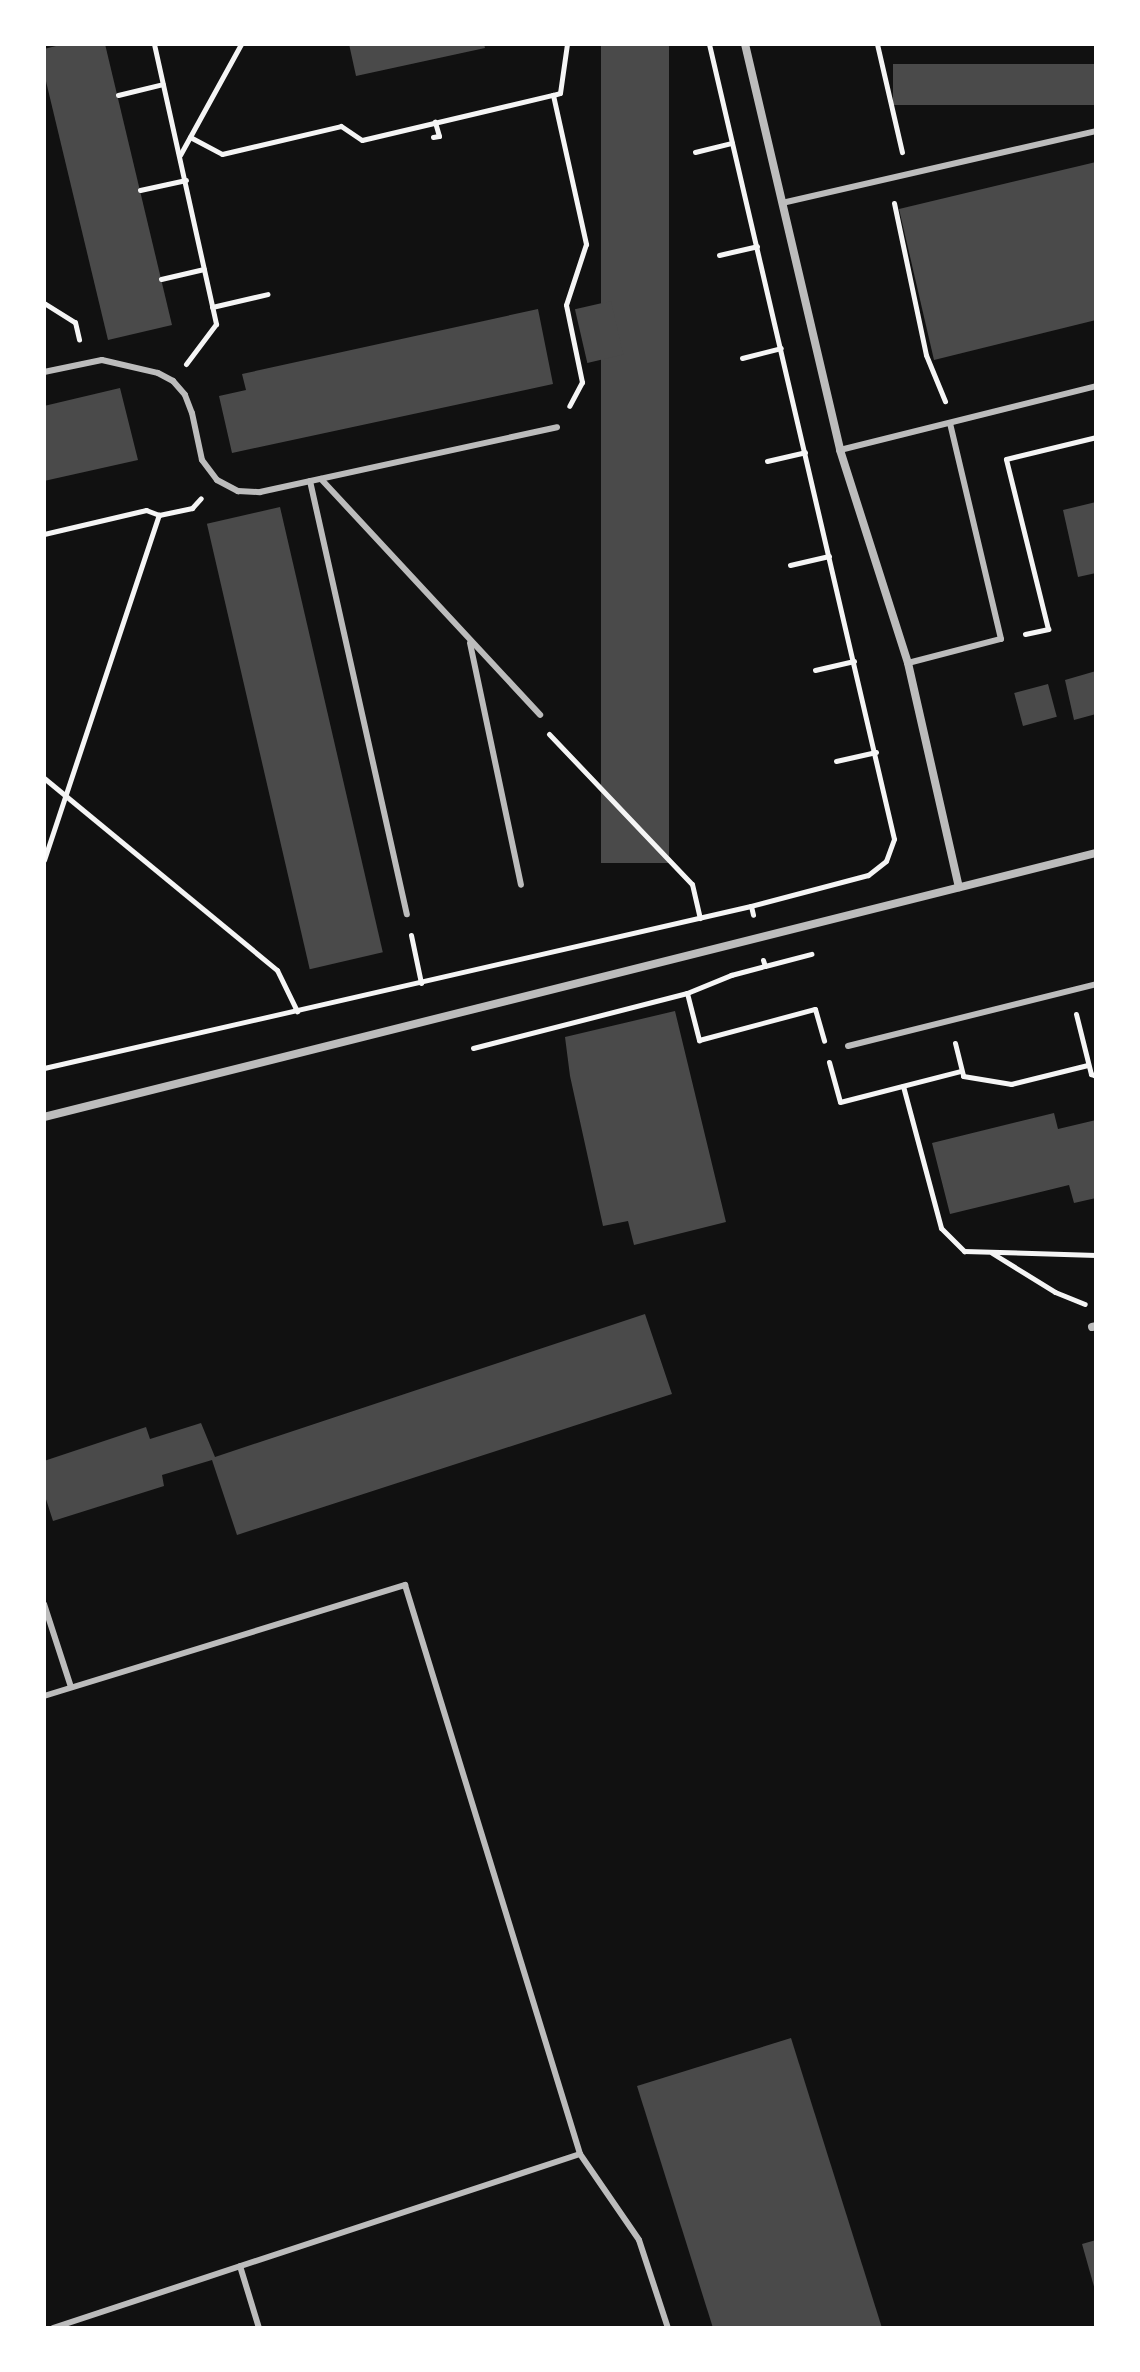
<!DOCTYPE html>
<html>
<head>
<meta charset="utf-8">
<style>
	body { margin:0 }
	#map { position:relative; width:1140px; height:2372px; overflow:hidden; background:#111; font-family:Literata,serif }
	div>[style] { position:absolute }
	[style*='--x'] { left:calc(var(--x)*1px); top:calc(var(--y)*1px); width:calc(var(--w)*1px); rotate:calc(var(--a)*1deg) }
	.building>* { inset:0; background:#4a4a4a; transform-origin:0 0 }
	.path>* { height:5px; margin:-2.5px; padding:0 2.5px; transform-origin:2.5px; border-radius:2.5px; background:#f5f5f5 }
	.service>* { height:6px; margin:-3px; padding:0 3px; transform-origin:3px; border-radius:3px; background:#bcbcbc }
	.minor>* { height:8px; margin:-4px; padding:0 4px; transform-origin:4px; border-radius:4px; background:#bcbcbc }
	span { translate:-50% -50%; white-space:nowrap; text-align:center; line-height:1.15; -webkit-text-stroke:6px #fff; paint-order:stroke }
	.frame { position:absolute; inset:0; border:46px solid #fff; pointer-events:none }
</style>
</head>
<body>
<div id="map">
	<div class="building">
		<i style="clip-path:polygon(64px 44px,105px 44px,172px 325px,108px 340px,44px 73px,44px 49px)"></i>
		<i style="clip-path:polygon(349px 44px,484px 44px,485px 48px,356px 76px)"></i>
		<i style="left:601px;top:44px;width:68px;height:819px"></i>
		<i style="left:1096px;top:64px;width:41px;height:203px;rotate:90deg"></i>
		<i style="clip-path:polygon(1096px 162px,1096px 320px,934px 360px,899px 209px)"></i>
		<i style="left:611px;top:301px;width:55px;height:37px;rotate:77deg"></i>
		<i style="clip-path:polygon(538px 309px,553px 384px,232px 453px,219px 396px,246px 390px,242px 374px)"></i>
		<i style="clip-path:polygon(120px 388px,138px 460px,44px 481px,44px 406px)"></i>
		<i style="clip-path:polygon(1096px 502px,1096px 573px,1078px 577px,1063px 510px)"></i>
		<i style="left:280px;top:507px;width:457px;height:75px;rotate:77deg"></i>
		<i style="clip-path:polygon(1096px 671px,1096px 714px,1074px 720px,1065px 680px)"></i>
		<i style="left:1048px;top:684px;width:34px;height:35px;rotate:75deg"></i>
		<i style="clip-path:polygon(675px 1011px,726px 1222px,634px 1245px,628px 1221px,603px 1226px,570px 1076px,565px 1037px)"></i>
		<i style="clip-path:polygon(1054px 1113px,1058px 1129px,1096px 1120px,1096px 1198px,1074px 1203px,1069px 1185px,950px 1214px,932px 1143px)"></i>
		<i style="clip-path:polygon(645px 1314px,672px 1394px,237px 1535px,212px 1460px,162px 1475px,164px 1486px,53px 1521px,44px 1493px,44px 1461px,146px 1427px,150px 1439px,201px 1423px,215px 1457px)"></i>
		<i style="clip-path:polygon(791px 2038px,882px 2328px,713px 2328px,637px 2086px)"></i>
		<i style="clip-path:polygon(1096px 2240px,1096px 2290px,1095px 2290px,1082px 2244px)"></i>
	</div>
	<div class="path">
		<i style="--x:154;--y:44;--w:287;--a:77.5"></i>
		<i style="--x:216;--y:324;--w:50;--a:126.9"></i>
		<i style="--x:709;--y:44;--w:816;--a:76.9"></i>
		<i style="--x:894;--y:839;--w:23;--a:110"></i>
		<i style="--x:886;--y:861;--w:23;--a:142"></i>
		<i style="--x:868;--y:875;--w:121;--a:165.2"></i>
		<i style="--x:877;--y:44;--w:111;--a:77"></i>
		<i style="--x:118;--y:95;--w:46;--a:-13.7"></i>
		<i style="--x:553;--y:95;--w:153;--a:77.5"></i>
		<i style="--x:586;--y:244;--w:64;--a:108.2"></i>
		<i style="--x:566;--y:305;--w:79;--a:78.3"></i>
		<i style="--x:582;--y:382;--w:27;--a:118"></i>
		<i style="--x:190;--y:137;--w:36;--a:28"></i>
		<i style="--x:222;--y:154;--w:122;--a:-13.2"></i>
		<i style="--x:341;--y:126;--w:25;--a:34"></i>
		<i style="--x:362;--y:140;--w:196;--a:-13.3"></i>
		<i style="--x:553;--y:95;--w:7;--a:-16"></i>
		<i style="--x:560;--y:93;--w:49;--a:-81.9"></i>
		<i style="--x:433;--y:137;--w:6;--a:-9"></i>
		<i style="--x:439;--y:136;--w:15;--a:-106"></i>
		<i style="--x:695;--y:152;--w:38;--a:-14"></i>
		<i style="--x:180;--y:155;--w:127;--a:-61.2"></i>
		<i style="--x:140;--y:190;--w:47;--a:-12.3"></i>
		<i style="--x:894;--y:203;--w:155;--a:78.1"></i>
		<i style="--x:926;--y:355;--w:50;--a:67.6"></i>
		<i style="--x:719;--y:255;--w:39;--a:-13"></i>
		<i style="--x:161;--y:279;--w:44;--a:-13.1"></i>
		<i style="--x:44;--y:303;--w:36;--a:32"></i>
		<i style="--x:75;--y:322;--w:18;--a:77"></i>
		<i style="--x:212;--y:307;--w:57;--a:-13.1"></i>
		<i style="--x:742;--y:358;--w:40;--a:-14.4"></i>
		<i style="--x:767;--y:461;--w:39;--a:-13"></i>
		<i style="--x:44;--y:534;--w:105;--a:-13.2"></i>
		<i style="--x:146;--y:510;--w:14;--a:21"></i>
		<i style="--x:790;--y:565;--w:40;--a:-13"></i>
		<i style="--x:1025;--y:634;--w:24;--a:-12"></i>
		<i style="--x:1048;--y:629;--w:175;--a:-103.9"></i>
		<i style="--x:1006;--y:459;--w:93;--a:-13.7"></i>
		<i style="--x:815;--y:670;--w:40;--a:-13"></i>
		<i style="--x:549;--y:734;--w:207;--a:46.4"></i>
		<i style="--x:692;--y:884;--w:35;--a:77"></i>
		<i style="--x:836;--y:761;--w:41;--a:-12.7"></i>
		<i style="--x:44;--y:778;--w:302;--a:39.5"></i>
		<i style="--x:277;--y:970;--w:46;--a:64"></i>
		<i style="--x:44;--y:860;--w:364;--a:-71.6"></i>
		<i style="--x:159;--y:515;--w:34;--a:-12"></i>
		<i style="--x:192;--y:508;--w:13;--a:-48"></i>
		<i style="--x:411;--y:935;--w:49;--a:78.2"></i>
		<i style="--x:763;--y:960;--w:6;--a:72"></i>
		<i style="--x:765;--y:966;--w:48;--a:-14.6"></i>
		<i style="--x:687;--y:993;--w:48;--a:-22.2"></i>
		<i style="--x:731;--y:975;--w:35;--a:-15"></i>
		<i style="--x:1076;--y:1014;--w:62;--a:76"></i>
		<i style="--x:1091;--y:1074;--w:5;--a:22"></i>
		<i style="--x:955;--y:1043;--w:34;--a:76"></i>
		<i style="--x:963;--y:1076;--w:49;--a:9.5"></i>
		<i style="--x:1011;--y:1084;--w:79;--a:-13.9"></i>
		<i style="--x:473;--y:1048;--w:221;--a:-14.4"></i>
		<i style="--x:687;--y:993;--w:49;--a:75.7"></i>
		<i style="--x:699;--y:1040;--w:120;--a:-15"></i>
		<i style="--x:815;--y:1009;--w:33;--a:74"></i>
		<i style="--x:829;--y:1062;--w:41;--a:74.6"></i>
		<i style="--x:840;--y:1102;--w:125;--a:-14.4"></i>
		<i style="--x:44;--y:1068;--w:725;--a:-12.91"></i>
		<i style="--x:751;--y:906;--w:9;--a:77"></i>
		<i style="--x:903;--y:1086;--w:147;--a:75"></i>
		<i style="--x:941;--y:1228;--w:33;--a:45"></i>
		<i style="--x:964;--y:1251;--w:132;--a:1.7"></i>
		<i style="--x:992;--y:1253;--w:74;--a:31.8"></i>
		<i style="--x:1055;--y:1292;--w:32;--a:22"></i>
	</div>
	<div class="service">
		<i style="--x:782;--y:203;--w:322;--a:-12.9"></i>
		<i style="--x:44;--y:372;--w:59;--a:-11.7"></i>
		<i style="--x:102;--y:360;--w:57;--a:13.1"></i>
		<i style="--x:158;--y:373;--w:17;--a:28"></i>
		<i style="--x:173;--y:381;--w:18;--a:49"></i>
		<i style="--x:185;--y:395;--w:19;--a:69"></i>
		<i style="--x:192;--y:413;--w:48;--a:78"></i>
		<i style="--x:202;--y:460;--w:25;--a:53"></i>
		<i style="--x:217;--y:480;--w:24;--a:28"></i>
		<i style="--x:238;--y:491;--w:22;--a:3"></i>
		<i style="--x:260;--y:492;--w:304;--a:-12.3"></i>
		<i style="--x:840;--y:450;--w:264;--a:-14"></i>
		<i style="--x:321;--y:479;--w:322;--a:47.1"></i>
		<i style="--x:310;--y:481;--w:444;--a:77.4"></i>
		<i style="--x:470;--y:643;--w:247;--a:78.1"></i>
		<i style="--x:908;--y:663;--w:96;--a:-14.5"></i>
		<i style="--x:1001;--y:639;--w:221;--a:-103.3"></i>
		<i style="--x:848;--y:1046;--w:256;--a:-14"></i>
		<i style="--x:44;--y:1604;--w:87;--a:72"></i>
		<i style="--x:44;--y:1696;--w:378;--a:-17.1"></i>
		<i style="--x:405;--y:1585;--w:595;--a:72.9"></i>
		<i style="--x:580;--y:2154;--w:555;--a:161.73"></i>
		<i style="--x:580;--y:2154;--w:104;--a:55.5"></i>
		<i style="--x:639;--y:2240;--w:93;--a:71.8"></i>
		<i style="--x:240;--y:2266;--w:65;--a:73"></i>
	</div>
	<div class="minor">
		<i style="--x:745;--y:44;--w:417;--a:76.8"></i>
		<i style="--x:840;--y:450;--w:224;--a:72.3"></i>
		<i style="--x:908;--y:663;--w:230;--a:77.2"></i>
		<i style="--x:44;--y:1117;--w:1085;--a:-14.09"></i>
		<i style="--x:1092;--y:1327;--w:4;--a:-14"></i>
	</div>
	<div class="frame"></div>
</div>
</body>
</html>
